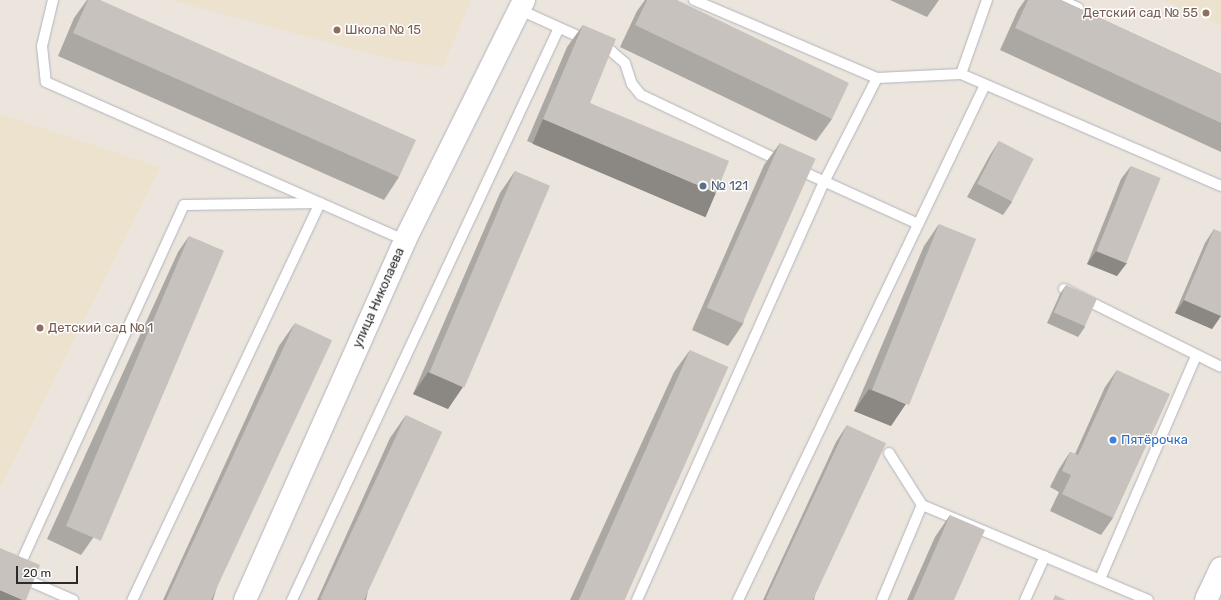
<!DOCTYPE html>
<html>
<head>
<meta charset="utf-8">
<style>
	body { margin:0 }
	#map { position:relative; width:1221px; height:600px; overflow:hidden; background:#ece5dd; font-family:Rubik,sans-serif }
	div>[style] { position:absolute }
	[style*='--x'] { left:calc(var(--x)*1px); top:calc(var(--y)*1px); width:calc(var(--w)*1px); rotate:calc(var(--a)*1deg) }
	.education>* { inset:0; background:#ede2cd }
	.roads { filter:drop-shadow(0 0 1px #b0b4bd) drop-shadow(0 0 1px #b0b4bd) }
	.service>* { height:10px; margin:-5px; padding:0 5px; transform-origin:5px; border-radius:5px; background:#fff }
	.secondary>* { height:22px; margin:-11px; padding:0 11px; transform-origin:11px; border-radius:11px; background:#fff }
	.wall>* { inset:0; background:#aba7a3 }
	.shaded-wall>* { inset:0; background:#8b8884; transform-origin:0 0 }
	.building>* { inset:0; background:#c7c2bd; transform-origin:0 0 }
	.dots>* { width:11px; height:11px; translate:-50% -50%; box-sizing:border-box; border:2px solid #fff; border-radius:50% }
	span { translate:-50% -50%; white-space:nowrap; text-align:center; line-height:1.15; -webkit-text-stroke:3px #fff; paint-order:stroke }
	.education-label { font-size:13px; color:#785e54 }
	.right { translate:-100% -50%; text-align:right }
	.left { translate:0 -50%; text-align:left }
	.service-label { font-size:13px; color:#4e5e75 }
	.street-label { font-size:13px; color:#2a2a2a }
	.shop-label { font-size:13px; color:#366cbe }
	.scale { position:absolute; left:16px; top:566px; width:62px; height:18px; box-sizing:border-box; border:2px solid #2a2a2a; border-top:0; padding-left:5px; font-size:12px; line-height:14px; white-space:nowrap; color:#2a2a2a; -webkit-text-stroke:3px #fff; paint-order:stroke }
</style>
</head>
<body>
<div id="map">
	<div class="education">
		<i style="clip-path:polygon(170px 0,471px 0,443px 67px,394px 60px)"></i>
		<i style="clip-path:polygon(1163px 0,1221px 0,1221px 26px)"></i>
		<i style="clip-path:polygon(0 114px,160px 167px,0 488px)"></i>
	</div>
	<div class="roads">
		<div class="service">
			<i style="--x:53;--y:0;--w:47;--a:103.4"></i>
			<i style="--x:42;--y:46;--w:36;--a:84"></i>
			<i style="--x:46;--y:82;--w:392;--a:23.8"></i>
			<i style="--x:694;--y:0;--w:199;--a:23.1"></i>
			<i style="--x:877;--y:78;--w:84;--a:-2.7"></i>
			<i style="--x:987;--y:0;--w:78;--a:109.4"></i>
			<i style="--x:961;--y:74;--w:283;--a:23.3"></i>
			<i style="--x:1061;--y:0;--w:19;--a:25"></i>
			<i style="--x:520;--y:10;--w:100;--a:24.3"></i>
			<i style="--x:611;--y:51;--w:18;--a:41"></i>
			<i style="--x:625;--y:63;--w:22;--a:72"></i>
			<i style="--x:632;--y:84;--w:14;--a:51"></i>
			<i style="--x:641;--y:95;--w:156;--a:25.4"></i>
			<i style="--x:797;--y:169;--w:133;--a:24.4"></i>
			<i style="--x:1064;--y:289;--w:175;--a:26.4"></i>
			<i style="--x:889;--y:453;--w:62;--a:57.6"></i>
			<i style="--x:922;--y:505;--w:245;--a:22.8"></i>
			<i style="--x:0;--y:568;--w:80;--a:23.7"></i>
			<i style="--x:18;--y:569;--w:400;--a:-65.5"></i>
			<i style="--x:184;--y:205;--w:136;--a:-0.8"></i>
			<i style="--x:320;--y:203;--w:439;--a:115.3"></i>
			<i style="--x:1100;--y:579;--w:243;--a:-66.7"></i>
			<i style="--x:292;--y:600;--w:631;--a:-64.98"></i>
			<i style="--x:637;--y:600;--w:458;--a:-65.9"></i>
			<i style="--x:824;--y:182;--w:117;--a:-63"></i>
			<i style="--x:738;--y:600;--w:571;--a:-64.38"></i>
			<i style="--x:882;--y:600;--w:103;--a:-67.2"></i>
			<i style="--x:1025;--y:600;--w:48;--a:-65.6"></i>
		</div>
		<div class="secondary">
			<i style="--x:245;--y:600;--w:394;--a:-66"></i>
			<i style="--x:405;--y:240;--w:268;--a:-63.6"></i>
			<i style="--x:1206;--y:600;--w:35;--a:-65"></i>
		</div>
	</div>
	<div class="wall">
		<i style="clip-path:polygon(87px 0,100px 0,399px 177px,384px 200px,58px 56px,74px 18px)"></i>
		<i style="clip-path:polygon(645px 0,647px 0,832px 119px,816px 141px,620px 47px,637px 11px)"></i>
		<i style="clip-path:polygon(890px 0,939px 0,927px 17px)"></i>
		<i style="clip-path:polygon(1025px 0,1061px 0,1221px 74px,1221px 152px,1000px 50px,1018px 10px)"></i>
		<i style="clip-path:polygon(583px 25px,590px 103px,701px 215px,527px 141px,567px 47px)"></i>
		<i style="clip-path:polygon(999px 141px,1012px 202px,1003px 215px,967px 197px,990px 155px)"></i>
		<i style="clip-path:polygon(780px 143px,743px 324px,728px 346px,692px 330px,764px 165px)"></i>
		<i style="clip-path:polygon(1131px 166px,1117px 276px,1087px 264px,1121px 179px)"></i>
		<i style="clip-path:polygon(515px 171px,448px 409px,413px 394px,500px 193px)"></i>
		<i style="clip-path:polygon(939px 224px,891px 426px,854px 411px,924px 246px)"></i>
		<i style="clip-path:polygon(1214px 229px,1221px 316px,1212px 329px,1175px 313px,1205px 243px)"></i>
		<i style="clip-path:polygon(189px 236px,93px 538px,81px 555px,47px 539px,178px 252px)"></i>
		<i style="clip-path:polygon(1066px 285px,1085px 327px,1078px 337px,1047px 323px,1060px 294px)"></i>
		<i style="clip-path:polygon(295px 323px,213px 600px,163px 600px,279px 346px)"></i>
		<i style="clip-path:polygon(690px 350px,621px 600px,570px 600px,674px 372px)"></i>
		<i style="clip-path:polygon(1117px 370px,1113px 518px,1101px 535px,1050px 511px,1059px 492px,1050px 487px,1059px 469px,1070px 452px,1075px 454px,1105px 387px)"></i>
		<i style="clip-path:polygon(406px 415px,366px 600px,317px 600px,390px 438px)"></i>
		<i style="clip-path:polygon(847px 425px,814px 600px,763px 600px,836px 442px)"></i>
		<i style="clip-path:polygon(950px 515px,954px 600px,907px 600px,935px 537px)"></i>
	</div>
	<div class="shaded-wall">
		<i style="left:543px;top:119px;width:188px;height:27px;rotate:23deg"></i>
		<i style="clip-path:polygon(1096px 251px,1127px 263px,1117px 276px,1087px 264px)"></i>
		<i style="clip-path:polygon(1184px 300px,1221px 316px,1212px 329px,1175px 313px)"></i>
		<i style="clip-path:polygon(428px 372px,463px 387px,448px 409px,413px 394px)"></i>
		<i style="clip-path:polygon(869px 389px,906px 404px,891px 426px,854px 411px)"></i>
		<i style="clip-path:polygon(0 590px,23px 600px,0 600px)"></i>
	</div>
	<div class="building">
		<i style="clip-path:polygon(88px 0,100px 0,416px 140px,399px 177px,73px 33px)"></i>
		<i style="clip-path:polygon(647px 0,677px 0,849px 83px,832px 119px,635px 25px)"></i>
		<i style="clip-path:polygon(1028px 0,1061px 0,1221px 74px,1221px 123px,1015px 28px)"></i>
		<i style="clip-path:polygon(583px 25px,616px 39px,590px 103px,729px 161px,716px 193px,543px 119px)"></i>
		<i style="left:999px;top:141px;width:39px;height:48px;rotate:27deg"></i>
		<i style="left:780px;top:143px;width:39px;height:180px;rotate:24deg"></i>
		<i style="left:1131px;top:166px;width:32px;height:92px;rotate:22deg"></i>
		<i style="left:515px;top:171px;width:38px;height:219px;rotate:23deg"></i>
		<i style="left:939px;top:224px;width:40px;height:179px;rotate:22deg"></i>
		<i style="clip-path:polygon(1214px 229px,1221px 232px,1221px 316px,1184px 300px)"></i>
		<i style="left:189px;top:236px;width:38px;height:315px;rotate:23deg"></i>
		<i style="left:1066px;top:285px;width:34px;height:30px;rotate:24deg"></i>
		<i style="left:295px;top:323px;width:41px;height:305px;rotate:25deg"></i>
		<i style="left:690px;top:350px;width:42px;height:275px;rotate:24deg"></i>
		<i style="clip-path:polygon(1117px 370px,1170px 394px,1113px 518px,1062px 494px,1071px 475px,1062px 471px,1070px 452px,1078px 455px)"></i>
		<i style="left:406px;top:415px;width:40px;height:203px;rotate:25deg"></i>
		<i style="left:847px;top:425px;width:43px;height:192px;rotate:25deg"></i>
		<i style="clip-path:polygon(950px 515px,985px 530px,954px 600px,913px 600px)"></i>
		<i style="clip-path:polygon(0 548px,40px 565px,26px 600px,23px 600px,0 590px)"></i>
		<i style="clip-path:polygon(1055px 595px,1066px 600px,1053px 600px)"></i>
	</div>
	<div class="dots">
		<i style="left:1206px;top:13px;background:#8d6e63"></i>
		<i style="left:337px;top:30px;background:#8d6e63"></i>
		<i style="left:703px;top:186px;background:#5c6f8a"></i>
		<i style="left:40px;top:328px;background:#8d6e63"></i>
		<i style="left:1113px;top:440px;background:#3f7fe0"></i>
	</div>
	<div class="education-label">
		<span class="right" style="left:1198px;top:13px">Детский сад № 55</span>
		<span class="left" style="left:345px;top:30px">Школа № 15</span>
		<span class="left" style="left:48px;top:328px">Детский сад № 1</span>
	</div>
	<div class="service-label">
		<span class="left" style="left:711px;top:186px">№ 121</span>
	</div>
	<div class="street-label">
		<span style="left:379px;top:298px;rotate:-66deg">улица Николаева</span>
	</div>
	<div class="shop-label">
		<span class="left" style="left:1121px;top:440px">Пятёрочка</span>
	</div>
	<div class="scale">20 m</div>
</div>
</body>
</html>
